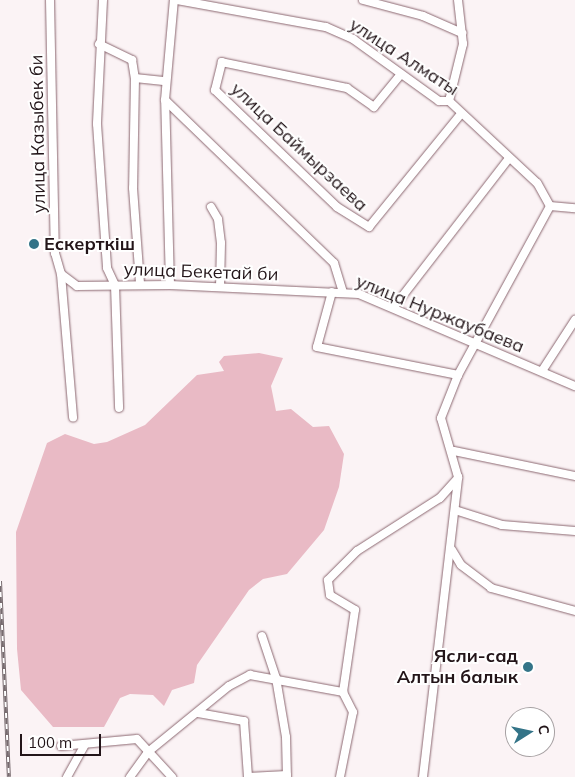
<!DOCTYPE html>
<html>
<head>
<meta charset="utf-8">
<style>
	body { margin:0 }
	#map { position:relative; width:575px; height:777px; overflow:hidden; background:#fbf3f5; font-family:Mulish,sans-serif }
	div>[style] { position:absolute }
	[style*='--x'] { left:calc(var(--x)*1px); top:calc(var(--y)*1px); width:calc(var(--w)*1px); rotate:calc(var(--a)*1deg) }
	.green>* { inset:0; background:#e9bac5 }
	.roads { filter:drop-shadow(0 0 1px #8c6871) drop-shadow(0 0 1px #8c6871) }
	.minor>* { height:8px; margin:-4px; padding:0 4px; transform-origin:4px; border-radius:4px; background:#fff }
	.rail>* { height:4px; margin-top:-2px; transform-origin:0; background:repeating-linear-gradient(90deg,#fff 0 5.5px,#776b6f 0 11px); box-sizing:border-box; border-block:1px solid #776b6f }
	.dots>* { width:14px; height:14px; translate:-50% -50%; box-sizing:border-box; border:2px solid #fff; border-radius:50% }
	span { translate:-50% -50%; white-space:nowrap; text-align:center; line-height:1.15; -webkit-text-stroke:4px #fff; paint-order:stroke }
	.street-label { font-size:18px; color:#231519 }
	.poi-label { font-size:18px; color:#231519; font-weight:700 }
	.left { translate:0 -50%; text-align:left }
	.right { translate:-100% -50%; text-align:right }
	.north { position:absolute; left:505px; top:707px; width:50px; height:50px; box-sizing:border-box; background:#fff; border:1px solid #a7a1a3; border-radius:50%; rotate:80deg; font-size:14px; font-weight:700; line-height:20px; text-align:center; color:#231519 }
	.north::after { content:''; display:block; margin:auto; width:18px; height:22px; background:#347488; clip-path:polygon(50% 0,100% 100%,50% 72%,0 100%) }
	.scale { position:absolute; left:20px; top:734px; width:81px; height:22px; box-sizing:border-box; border:2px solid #231519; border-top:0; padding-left:6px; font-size:15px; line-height:18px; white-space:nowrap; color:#231519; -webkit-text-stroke:4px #fff; paint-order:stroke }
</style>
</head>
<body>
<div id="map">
	<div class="green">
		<i style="clip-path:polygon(259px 353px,283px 358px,271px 386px,276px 411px,291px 409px,313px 427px,329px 426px,344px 454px,339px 487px,324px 530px,287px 574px,263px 579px,249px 590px,197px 665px,194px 683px,172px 690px,164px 706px,153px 695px,130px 694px,120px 698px,104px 727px,53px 727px,21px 690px,17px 649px,16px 532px,47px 443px,65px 434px,94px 444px,107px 442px,145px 425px,197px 375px,224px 371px,219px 362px,224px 356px)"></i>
	</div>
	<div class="roads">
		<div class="minor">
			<i style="--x:50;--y:0;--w:253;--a:88.9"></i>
			<i style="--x:55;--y:253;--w:22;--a:74"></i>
			<i style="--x:61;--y:274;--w:144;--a:85.2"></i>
			<i style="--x:103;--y:0;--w:124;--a:92.8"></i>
			<i style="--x:97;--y:124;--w:144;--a:86"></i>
			<i style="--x:107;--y:268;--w:19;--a:65"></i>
			<i style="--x:115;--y:285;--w:123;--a:88.1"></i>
			<i style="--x:177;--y:0;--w:151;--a:10.3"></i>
			<i style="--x:326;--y:27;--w:30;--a:24"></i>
			<i style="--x:353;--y:39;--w:106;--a:35.8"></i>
			<i style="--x:439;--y:101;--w:10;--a:0"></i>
			<i style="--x:363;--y:0;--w:62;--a:14.9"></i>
			<i style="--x:423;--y:16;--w:43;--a:23.6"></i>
			<i style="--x:99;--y:44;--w:37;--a:26"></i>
			<i style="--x:132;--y:60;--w:18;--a:81"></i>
			<i style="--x:135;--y:78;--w:31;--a:6"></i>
			<i style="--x:401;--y:74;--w:43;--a:129.3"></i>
			<i style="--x:374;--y:107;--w:33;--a:-145"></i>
			<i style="--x:347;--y:88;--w:128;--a:-168.3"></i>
			<i style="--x:222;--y:62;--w:29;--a:104"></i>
			<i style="--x:215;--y:90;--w:169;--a:43.8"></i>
			<i style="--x:337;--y:207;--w:38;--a:32"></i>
			<i style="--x:369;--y:227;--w:144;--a:-50.9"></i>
			<i style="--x:135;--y:78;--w:110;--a:91"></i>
			<i style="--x:133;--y:188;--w:96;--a:85.8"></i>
			<i style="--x:165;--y:100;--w:235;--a:44"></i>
			<i style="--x:334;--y:263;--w:30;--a:73"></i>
			<i style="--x:449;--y:101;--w:59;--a:-76.2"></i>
			<i style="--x:463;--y:44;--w:44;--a:-96.5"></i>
			<i style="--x:550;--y:206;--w:25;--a:5"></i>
			<i style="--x:211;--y:207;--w:14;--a:60"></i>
			<i style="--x:218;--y:219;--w:24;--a:83"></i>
			<i style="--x:221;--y:243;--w:44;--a:91.3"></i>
			<i style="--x:61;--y:274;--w:20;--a:37"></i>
			<i style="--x:77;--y:286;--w:93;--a:-0.6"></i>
			<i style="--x:170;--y:285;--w:189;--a:2.7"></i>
			<i style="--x:359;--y:294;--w:235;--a:23.1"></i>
			<i style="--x:170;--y:285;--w:185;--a:-91.5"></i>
			<i style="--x:165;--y:100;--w:100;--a:-84.9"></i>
			<i style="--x:332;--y:292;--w:57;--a:105.3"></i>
			<i style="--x:317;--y:347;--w:144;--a:11.2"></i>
			<i style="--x:394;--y:307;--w:188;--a:-52.3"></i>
			<i style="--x:542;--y:371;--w:61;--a:-57.1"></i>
			<i style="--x:454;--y:451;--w:124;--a:11.7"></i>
			<i style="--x:455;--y:510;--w:49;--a:17.7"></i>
			<i style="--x:502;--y:525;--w:73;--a:4.7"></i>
			<i style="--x:452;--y:550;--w:17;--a:59"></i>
			<i style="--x:461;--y:565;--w:38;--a:37"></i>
			<i style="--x:491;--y:588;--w:87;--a:15.3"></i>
			<i style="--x:262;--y:636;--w:44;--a:71.6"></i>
			<i style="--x:276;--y:678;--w:60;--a:80.4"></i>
			<i style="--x:286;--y:737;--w:40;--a:88.6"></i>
			<i style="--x:198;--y:713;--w:47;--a:9.9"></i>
			<i style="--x:244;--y:721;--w:56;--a:85.9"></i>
			<i style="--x:248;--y:777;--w:39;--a:-3"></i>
			<i style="--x:61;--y:746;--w:76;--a:-5.3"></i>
			<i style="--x:137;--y:739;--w:52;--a:47.4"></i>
			<i style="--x:67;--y:777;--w:37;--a:-61"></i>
			<i style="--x:130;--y:777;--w:31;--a:-54"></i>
			<i style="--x:148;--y:752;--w:104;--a:-39.2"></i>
			<i style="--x:229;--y:686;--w:24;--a:-28"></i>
			<i style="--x:250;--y:675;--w:95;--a:10.4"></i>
			<i style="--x:340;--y:777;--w:66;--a:-78.7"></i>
			<i style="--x:353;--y:712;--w:22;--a:-117"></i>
			<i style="--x:343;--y:692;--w:83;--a:-81.7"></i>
			<i style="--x:355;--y:610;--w:29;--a:-149"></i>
			<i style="--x:330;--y:595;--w:15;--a:-98"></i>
			<i style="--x:328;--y:580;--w:41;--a:-45"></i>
			<i style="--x:357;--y:551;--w:98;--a:-32.6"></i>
			<i style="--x:440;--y:498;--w:27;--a:-48"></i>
			<i style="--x:423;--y:777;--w:302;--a:-83.3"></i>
			<i style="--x:458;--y:477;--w:61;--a:-106.1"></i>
			<i style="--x:441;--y:418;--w:46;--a:-68.4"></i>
			<i style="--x:458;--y:375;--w:192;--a:-61.4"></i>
			<i style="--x:550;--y:206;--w:26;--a:-119"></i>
			<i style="--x:537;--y:183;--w:120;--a:-137"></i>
		</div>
	</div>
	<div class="rail">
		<i style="--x:0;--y:581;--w:196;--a:87.4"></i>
	</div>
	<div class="dots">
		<i style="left:34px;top:244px;background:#347488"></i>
		<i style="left:528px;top:667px;background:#347488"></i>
	</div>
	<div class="street-label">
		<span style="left:404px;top:57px;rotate:33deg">улица Алматы</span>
		<span style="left:38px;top:134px;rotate:-91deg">улица Казыбек би</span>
		<span style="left:299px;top:147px;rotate:43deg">улица Баймырзаева</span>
		<span style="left:201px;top:272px;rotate:2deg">улица Бекетай би</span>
		<span style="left:440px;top:314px;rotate:22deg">улица Нуржаубаева</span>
	</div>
	<div class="poi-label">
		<span class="left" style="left:44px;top:244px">Ескерткіш</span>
		<span class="right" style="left:518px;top:667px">Ясли-сад<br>Алтын балык</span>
	</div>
	<div class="north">С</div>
	<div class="scale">100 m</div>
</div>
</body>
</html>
